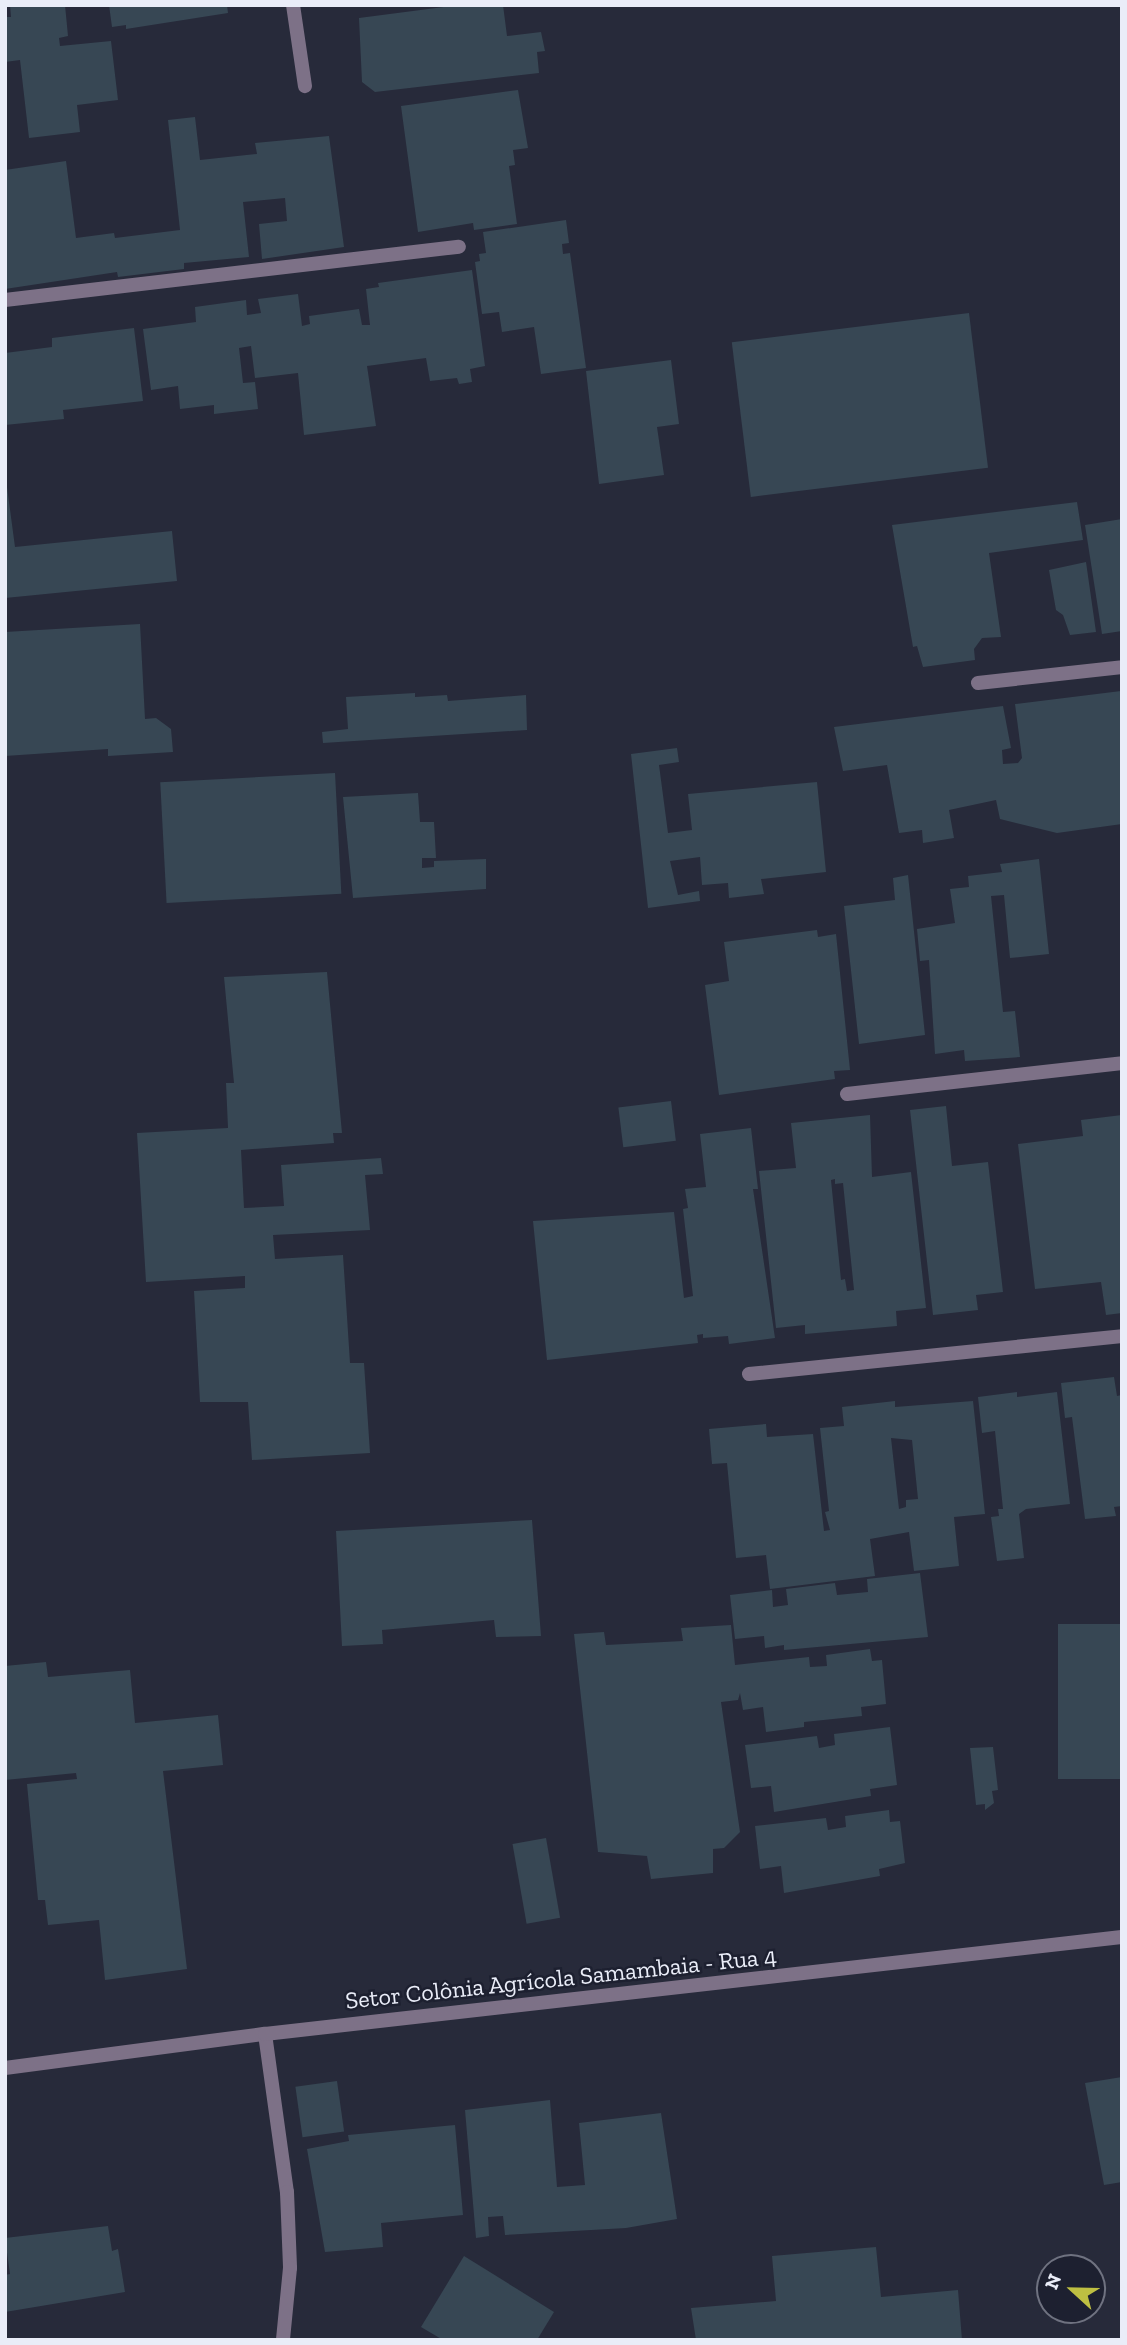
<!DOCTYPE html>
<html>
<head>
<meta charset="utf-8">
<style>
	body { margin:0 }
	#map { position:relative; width:1127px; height:2345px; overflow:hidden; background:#272a3a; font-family:"Zilla Slab",serif }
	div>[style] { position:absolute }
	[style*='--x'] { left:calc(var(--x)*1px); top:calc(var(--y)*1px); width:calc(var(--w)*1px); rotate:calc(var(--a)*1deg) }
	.building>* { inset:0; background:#374754; transform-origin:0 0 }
	.lane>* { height:14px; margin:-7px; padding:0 7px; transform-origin:7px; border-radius:7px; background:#7d7187 }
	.street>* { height:14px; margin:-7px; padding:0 7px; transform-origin:7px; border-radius:7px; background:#7d7187 }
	span { translate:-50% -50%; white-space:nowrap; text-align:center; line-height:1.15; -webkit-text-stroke:5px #1d2030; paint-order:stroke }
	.street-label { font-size:24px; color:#eaedf8 }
	.frame { position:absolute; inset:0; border:7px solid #eaedf8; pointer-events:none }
	.north { position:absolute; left:1036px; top:2254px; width:70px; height:70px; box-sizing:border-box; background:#1d2030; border:2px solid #6f7280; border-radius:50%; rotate:292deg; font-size:19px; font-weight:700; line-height:28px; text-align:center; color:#eaedf8 }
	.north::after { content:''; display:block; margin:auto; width:24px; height:32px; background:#bebf42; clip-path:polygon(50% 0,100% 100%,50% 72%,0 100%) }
</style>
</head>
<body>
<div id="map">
	<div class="building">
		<i style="clip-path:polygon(10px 5px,65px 5px,68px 36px,59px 38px,60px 46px,111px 41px,118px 100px,77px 105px,80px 132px,29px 138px,20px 60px,5px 62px,5px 17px,11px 17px)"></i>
		<i style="clip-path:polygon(109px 5px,227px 5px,228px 13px,126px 29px,126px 25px,112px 27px)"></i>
		<i style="clip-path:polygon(459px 5px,503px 5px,507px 36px,541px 32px,545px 51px,537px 52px,539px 73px,375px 92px,362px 82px,359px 18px)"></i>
		<i style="clip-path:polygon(518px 90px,528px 148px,513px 150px,515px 165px,509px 166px,517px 224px,474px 230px,473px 223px,418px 232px,401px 106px)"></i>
		<i style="clip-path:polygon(195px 117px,200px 160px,257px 154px,255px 143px,329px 136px,344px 247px,262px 259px,259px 224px,287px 221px,285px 198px,243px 202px,249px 257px,184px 263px,184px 269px,118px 277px,117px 272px,5px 289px,5px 170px,66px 161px,76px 238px,114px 233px,115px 238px,180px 230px,168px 120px)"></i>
		<i style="clip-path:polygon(566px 220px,569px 243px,562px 244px,563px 254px,570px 253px,586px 368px,541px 374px,534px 327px,502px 332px,499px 312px,482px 314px,475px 262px,480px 261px,479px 254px,486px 253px,483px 232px)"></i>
		<i style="clip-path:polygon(472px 270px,485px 366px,470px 369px,472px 382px,459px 384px,457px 378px,430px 381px,426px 358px,367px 366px,376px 426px,304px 435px,298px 373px,255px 378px,251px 346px,239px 348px,243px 383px,255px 382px,258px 409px,214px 414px,214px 405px,180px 409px,178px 386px,151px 390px,143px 329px,196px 322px,195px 307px,246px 300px,247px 315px,261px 313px,258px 299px,298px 294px,302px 326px,310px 324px,309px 316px,359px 309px,362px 325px,370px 325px,366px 289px,379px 287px,378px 283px)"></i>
		<i style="left:969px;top:313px;width:156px;height:239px;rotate:83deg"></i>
		<i style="clip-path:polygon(134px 328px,143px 401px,63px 410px,64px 419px,5px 425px,5px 353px,52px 347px,52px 338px)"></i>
		<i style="clip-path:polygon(671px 360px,679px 424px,657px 427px,664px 475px,599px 484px,586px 371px)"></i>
		<i style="clip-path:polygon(5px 472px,15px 547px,172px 531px,177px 581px,5px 598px)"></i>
		<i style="clip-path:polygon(1077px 502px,1083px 540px,989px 553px,1001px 637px,982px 638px,974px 649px,975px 660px,923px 667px,917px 646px,913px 647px,892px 525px)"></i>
		<i style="clip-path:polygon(1122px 519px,1122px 631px,1102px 634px,1085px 525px)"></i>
		<i style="clip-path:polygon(1086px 562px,1096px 632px,1070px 635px,1063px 615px,1056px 610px,1049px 570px)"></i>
		<i style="clip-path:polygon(140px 624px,145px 719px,156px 718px,171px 729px,173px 752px,108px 756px,108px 749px,5px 756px,5px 632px)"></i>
		<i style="clip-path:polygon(1121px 691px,1122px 824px,1057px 833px,1000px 819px,996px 800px,949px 810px,954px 838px,923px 843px,922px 830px,899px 833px,887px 765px,843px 771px,834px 727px,1003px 706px,1011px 748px,1002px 750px,1003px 764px,1018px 763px,1022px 758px,1015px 704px)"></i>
		<i style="clip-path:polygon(415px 693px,415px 697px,447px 695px,448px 701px,526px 695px,527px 730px,323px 743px,322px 732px,348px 729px,346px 697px)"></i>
		<i style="clip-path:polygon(677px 748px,679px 762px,659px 765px,668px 833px,692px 830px,688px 794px,817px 782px,826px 872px,761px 879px,764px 894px,729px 898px,728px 883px,702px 885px,700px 857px,670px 861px,678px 895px,699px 891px,700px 901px,648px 908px,631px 754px)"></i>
		<i style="left:335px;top:773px;width:121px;height:175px;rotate:87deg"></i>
		<i style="clip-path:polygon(418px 793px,420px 822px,434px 822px,436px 858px,422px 858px,422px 868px,434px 867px,434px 861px,486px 859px,486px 889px,353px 898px,343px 797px)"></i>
		<i style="clip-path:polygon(1039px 859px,1049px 954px,1010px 958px,1004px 895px,991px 896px,1003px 1012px,1015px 1011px,1020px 1057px,965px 1061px,964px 1050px,935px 1054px,929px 960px,920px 961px,917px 929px,955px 923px,950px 889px,969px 887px,968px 876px,1002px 872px,1000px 864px)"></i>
		<i style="clip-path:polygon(908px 875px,925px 1035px,859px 1044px,844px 906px,895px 900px,893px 878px)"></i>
		<i style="clip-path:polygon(817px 930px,818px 937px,836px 934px,850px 1070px,834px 1071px,835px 1079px,719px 1095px,705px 985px,729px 981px,724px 942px)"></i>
		<i style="clip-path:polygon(327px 972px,342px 1133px,333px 1133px,334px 1143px,241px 1150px,244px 1208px,284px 1206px,281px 1165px,381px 1158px,383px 1174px,365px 1175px,370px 1230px,273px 1235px,275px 1259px,343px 1255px,350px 1363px,364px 1363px,370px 1453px,252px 1460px,248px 1402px,200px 1402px,194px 1291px,245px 1288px,245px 1276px,146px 1282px,137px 1133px,228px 1128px,226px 1083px,234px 1083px,224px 977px)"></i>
		<i style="left:671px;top:1101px;width:40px;height:53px;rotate:83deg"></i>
		<i style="clip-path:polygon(946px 1106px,952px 1166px,988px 1162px,1003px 1292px,976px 1295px,978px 1310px,933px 1315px,910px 1110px)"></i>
		<i style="clip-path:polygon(evenodd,870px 1115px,872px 1177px,911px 1172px,926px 1308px,896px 1311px,897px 1326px,805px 1334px,805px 1325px,776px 1328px,759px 1171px,796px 1168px,791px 1123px,870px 1115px,835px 1179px,835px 1184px,843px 1183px,854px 1290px,847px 1291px,845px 1279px,841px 1280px,831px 1180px,835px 1179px)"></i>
		<i style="clip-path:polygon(1122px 1115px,1122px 1313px,1106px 1315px,1101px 1282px,1035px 1289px,1018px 1144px,1083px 1136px,1081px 1120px)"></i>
		<i style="clip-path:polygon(751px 1128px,758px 1189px,753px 1189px,775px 1338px,729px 1344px,728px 1336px,703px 1338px,703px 1334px,697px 1335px,698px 1343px,547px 1360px,533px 1221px,674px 1212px,684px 1298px,693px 1296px,683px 1209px,688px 1208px,685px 1189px,706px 1187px,700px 1134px)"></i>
		<i style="clip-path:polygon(1114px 1377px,1117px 1396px,1122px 1395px,1122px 1506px,1114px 1507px,1116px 1516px,1085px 1519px,1072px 1417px,1065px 1418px,1061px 1383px)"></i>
		<i style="clip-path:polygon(1017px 1392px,1017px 1397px,1057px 1392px,1070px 1504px,1026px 1509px,1019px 1514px,1024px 1558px,997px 1561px,991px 1517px,999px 1516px,998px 1509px,1003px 1509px,995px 1431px,982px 1433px,978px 1397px)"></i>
		<i style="clip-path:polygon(evenodd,895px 1401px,895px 1407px,973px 1401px,985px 1514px,954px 1517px,959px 1566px,914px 1571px,909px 1532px,870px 1539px,875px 1576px,770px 1589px,766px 1555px,736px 1558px,727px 1463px,712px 1464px,709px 1429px,766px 1424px,767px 1437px,813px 1434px,824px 1531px,830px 1530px,825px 1512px,829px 1511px,820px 1428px,844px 1426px,842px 1407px,895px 1401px,891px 1438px,912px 1440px,918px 1499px,906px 1500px,906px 1507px,899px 1509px,891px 1438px)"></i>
		<i style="clip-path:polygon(532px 1520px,541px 1636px,496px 1637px,494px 1620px,382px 1630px,383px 1644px,342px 1646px,336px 1531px)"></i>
		<i style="clip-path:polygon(920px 1573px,928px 1637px,784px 1650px,784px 1645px,765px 1648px,764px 1636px,735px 1639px,730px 1595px,772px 1590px,773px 1607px,788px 1605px,786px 1589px,835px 1583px,837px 1595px,868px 1592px,867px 1579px)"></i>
		<i style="left:1122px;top:1624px;width:155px;height:64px;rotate:90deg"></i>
		<i style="clip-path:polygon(731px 1625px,735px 1665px,809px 1657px,810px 1667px,827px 1666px,826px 1655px,870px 1649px,872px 1661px,882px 1660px,886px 1704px,861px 1707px,862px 1716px,804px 1722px,804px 1727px,766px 1732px,763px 1707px,743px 1710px,740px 1693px,738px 1700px,721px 1702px,740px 1832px,724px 1848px,713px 1849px,713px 1873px,651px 1879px,647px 1856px,598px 1852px,574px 1634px,604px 1632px,606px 1645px,683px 1641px,681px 1628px)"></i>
		<i style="clip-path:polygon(46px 1662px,48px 1677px,130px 1670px,135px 1723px,218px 1715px,223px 1765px,163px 1771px,187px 1969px,105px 1980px,99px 1920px,48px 1925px,45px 1900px,38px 1900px,27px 1784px,77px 1779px,76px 1773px,5px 1780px,5px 1666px)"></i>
		<i style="clip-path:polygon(890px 1727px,897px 1785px,870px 1789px,871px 1796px,774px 1812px,771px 1786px,751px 1788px,745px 1745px,817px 1736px,819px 1748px,835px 1745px,834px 1734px)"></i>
		<i style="clip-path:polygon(993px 1747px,998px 1790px,992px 1791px,994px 1803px,985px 1810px,985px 1804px,976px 1805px,970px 1748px)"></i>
		<i style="clip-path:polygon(889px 1810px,890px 1822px,900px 1821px,905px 1863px,879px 1869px,880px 1876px,784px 1893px,781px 1866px,760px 1869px,755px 1826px,826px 1818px,828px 1830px,846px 1827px,845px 1816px)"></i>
		<i style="left:546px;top:1838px;width:81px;height:34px;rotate:80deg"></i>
		<i style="clip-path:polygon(1122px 2077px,1122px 2182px,1104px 2185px,1085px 2083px)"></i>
		<i style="left:337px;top:2081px;width:51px;height:42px;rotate:82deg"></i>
		<i style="clip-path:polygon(550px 2100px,557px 2187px,585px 2185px,579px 2123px,661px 2113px,677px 2219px,626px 2228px,505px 2235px,503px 2216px,488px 2217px,489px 2236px,476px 2238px,465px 2110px)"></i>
		<i style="clip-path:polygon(455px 2125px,463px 2215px,381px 2223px,383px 2247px,325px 2252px,307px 2149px,349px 2141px,348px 2135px)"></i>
		<i style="clip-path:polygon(108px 2226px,112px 2251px,118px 2249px,125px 2292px,5px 2312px,5px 2275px,10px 2274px,5px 2238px)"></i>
		<i style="clip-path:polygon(876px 2247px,881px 2297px,958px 2290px,962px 2340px,696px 2340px,691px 2308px,776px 2301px,772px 2256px)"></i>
		<i style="clip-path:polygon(464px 2256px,554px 2312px,537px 2340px,443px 2340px,421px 2327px)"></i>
	</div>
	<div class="lane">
		<i style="--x:847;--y:1094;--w:277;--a:-6.4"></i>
	</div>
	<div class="street">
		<i style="--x:293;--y:5;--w:82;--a:81.6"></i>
		<i style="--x:5;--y:300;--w:457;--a:-6.7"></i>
		<i style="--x:978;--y:683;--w:145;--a:-6.3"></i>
		<i style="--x:749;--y:1374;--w:375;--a:-5.8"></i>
		<i style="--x:265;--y:2034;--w:160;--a:82.1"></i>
		<i style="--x:287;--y:2192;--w:76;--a:87.7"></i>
		<i style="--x:290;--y:2268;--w:72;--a:95.6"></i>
		<i style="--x:5;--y:2068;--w:262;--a:-7.5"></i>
		<i style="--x:265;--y:2034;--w:862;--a:-6.46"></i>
	</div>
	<div class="street-label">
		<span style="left:561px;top:1978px;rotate:-6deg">Setor Colônia Agrícola Samambaia - Rua 4</span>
	</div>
	<div class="frame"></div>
	<div class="north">N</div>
</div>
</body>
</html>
